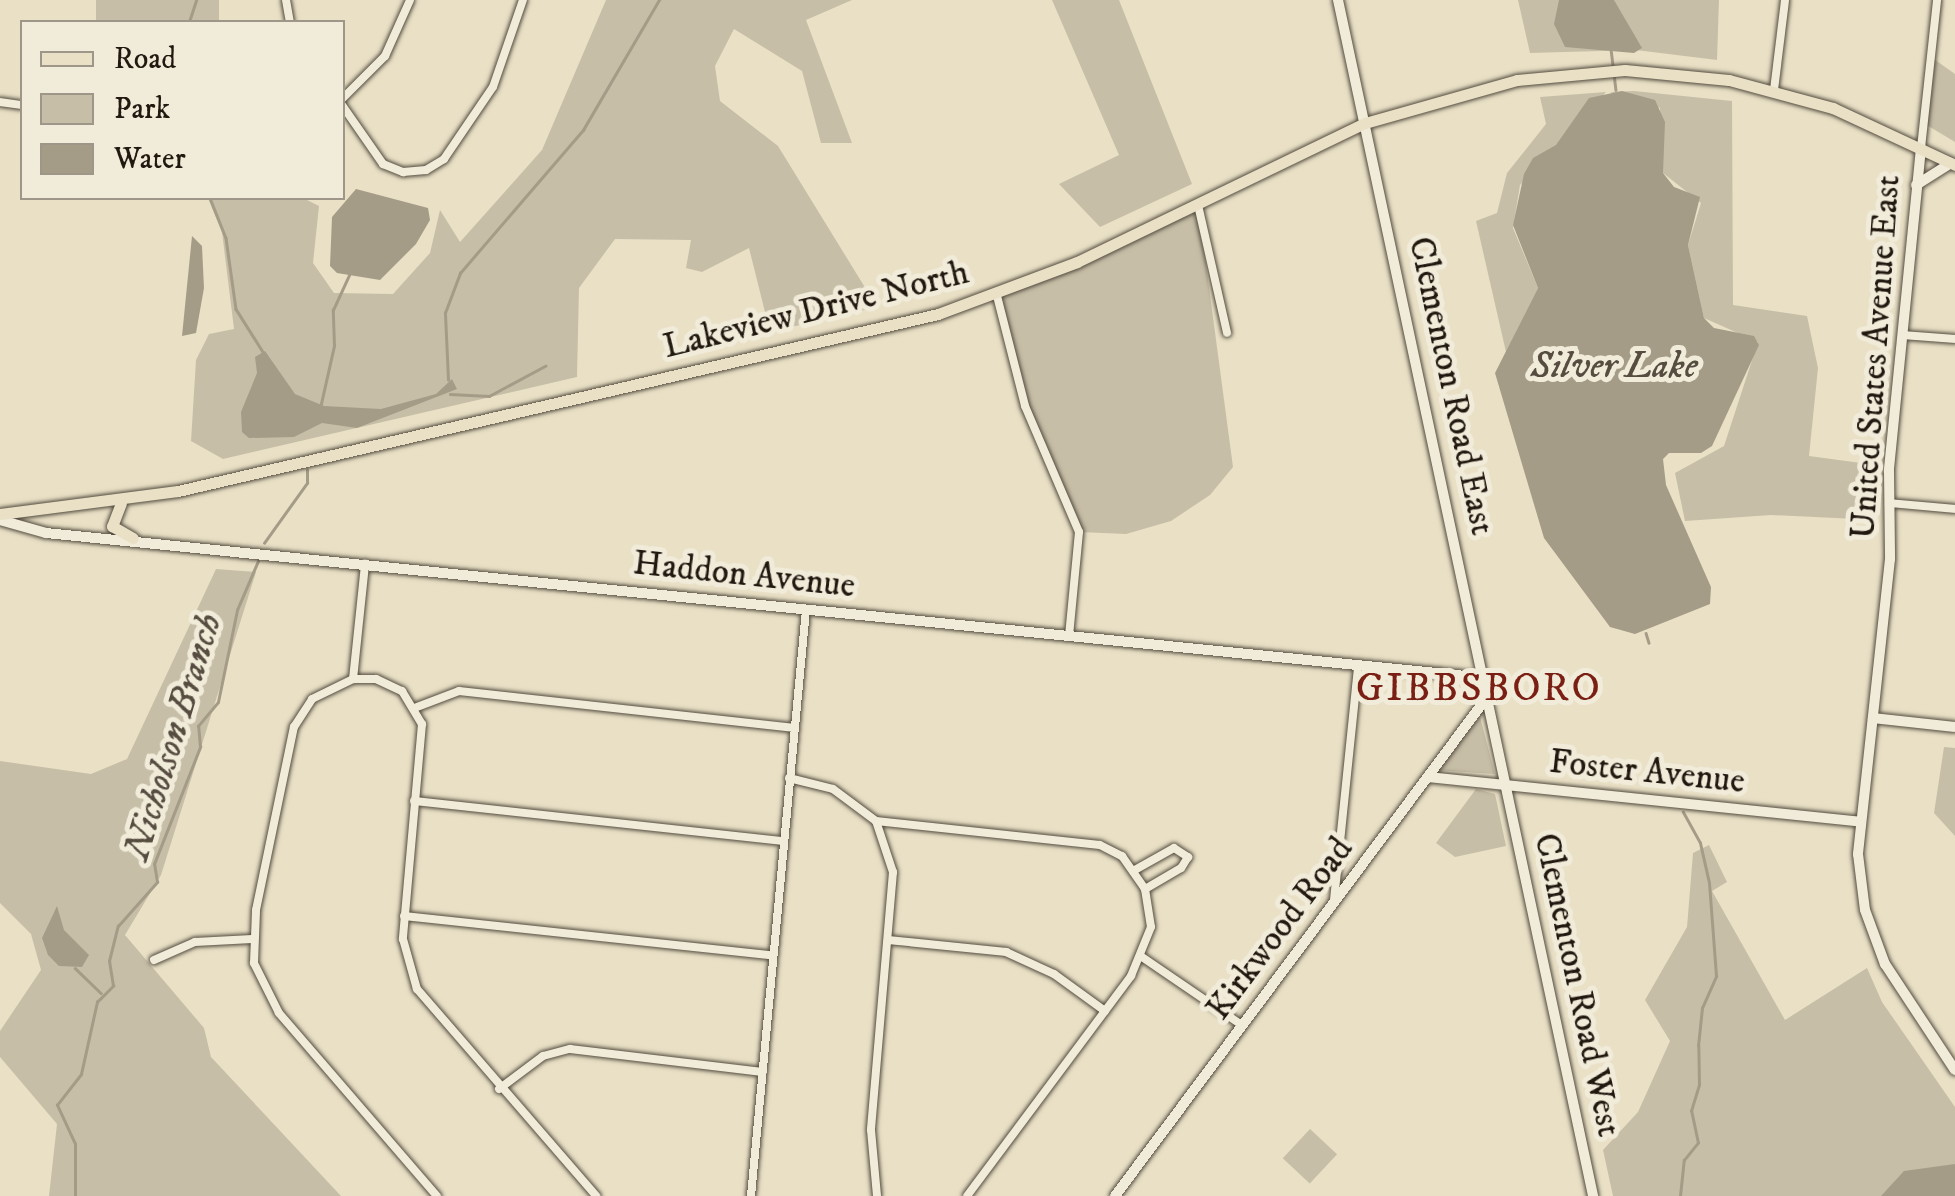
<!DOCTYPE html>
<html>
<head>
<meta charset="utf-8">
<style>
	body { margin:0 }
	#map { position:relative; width:1955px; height:1196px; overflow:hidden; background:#e9e0c6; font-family:"IM FELL DW Pica",serif }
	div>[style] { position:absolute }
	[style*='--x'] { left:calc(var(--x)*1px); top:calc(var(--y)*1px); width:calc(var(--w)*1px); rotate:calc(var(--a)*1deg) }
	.green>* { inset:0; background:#c7bea7; transform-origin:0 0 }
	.water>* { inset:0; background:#a59c88 }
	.stream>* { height:2.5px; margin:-1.25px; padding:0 1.25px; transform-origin:1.25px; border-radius:1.25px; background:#a59c88 }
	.roads { filter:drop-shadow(0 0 2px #534b3e) drop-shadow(0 0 2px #534b3e) }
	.street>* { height:8px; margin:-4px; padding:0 4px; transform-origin:4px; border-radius:4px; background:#f1ebda }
	.secondary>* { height:10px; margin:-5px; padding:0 5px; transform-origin:5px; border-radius:5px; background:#f1ebda }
	.primary>* { height:11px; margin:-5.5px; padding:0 5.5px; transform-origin:5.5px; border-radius:5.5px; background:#e9e0c6 }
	span { translate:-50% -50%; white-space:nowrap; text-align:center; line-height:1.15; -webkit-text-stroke:10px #f1ebda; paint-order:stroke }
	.street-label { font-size:35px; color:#211910 }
	.water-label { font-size:38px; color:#564d40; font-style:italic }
	.quarter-label { font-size:40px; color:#7a1f14; letter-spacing:2.5px }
	.legend { position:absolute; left:20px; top:20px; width:325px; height:180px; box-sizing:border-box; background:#f1ebda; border:2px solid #9e9789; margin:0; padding:12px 18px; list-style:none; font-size:30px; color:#211910 }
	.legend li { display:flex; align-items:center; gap:20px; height:50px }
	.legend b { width:50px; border:2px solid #9e9789 }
</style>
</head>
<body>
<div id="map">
	<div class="green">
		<i style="left:96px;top:0;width:123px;height:26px"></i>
		<i style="clip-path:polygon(606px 0,852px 0,806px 20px,852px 143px,821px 143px,802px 71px,734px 29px,715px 66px,720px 101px,778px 146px,877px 307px,770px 332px,749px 248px,702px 272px,686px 268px,691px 240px,615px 239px,579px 288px,577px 377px,223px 459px,191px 441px,196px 360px,209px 334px,234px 329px,222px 232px,208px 198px,303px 198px,319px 206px,313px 263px,334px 293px,393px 294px,430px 253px,440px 210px,460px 242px,542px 150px)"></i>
		<i style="clip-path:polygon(1052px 0,1119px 0,1192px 184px,1100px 227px,1059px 184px,1119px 155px)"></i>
		<i style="clip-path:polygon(1518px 0,1719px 0,1717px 60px,1636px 50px,1530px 53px)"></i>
		<i style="clip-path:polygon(1931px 57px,1955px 74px,1955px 142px,1925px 124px)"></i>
		<i style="clip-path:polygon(1634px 91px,1732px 101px,1733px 305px,1807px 316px,1818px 368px,1809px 456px,1861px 463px,1856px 519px,1771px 515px,1685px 521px,1675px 473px,1724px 446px,1758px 342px,1704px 318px,1688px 245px,1701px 203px,1663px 173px,1660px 108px,1610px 92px)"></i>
		<i style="clip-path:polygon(1606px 92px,1520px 185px,1513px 228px,1538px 288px,1506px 352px,1476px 221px,1497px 213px,1507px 173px,1546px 124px,1540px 97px)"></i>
		<i style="clip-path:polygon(1198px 205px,1233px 467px,1210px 495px,1171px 521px,1126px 534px,1079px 532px,1036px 434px,996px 292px)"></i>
		<i style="clip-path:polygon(216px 569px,256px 572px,161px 875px,125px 935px,204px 1028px,211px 1057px,341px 1196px,49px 1196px,57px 1124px,0 1057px,0 1031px,41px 970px,31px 934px,0 903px,0 761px,91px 774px,127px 759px)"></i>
		<i style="clip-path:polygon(1480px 717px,1495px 774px,1435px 770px,1462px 738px)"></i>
		<i style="clip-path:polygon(1944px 747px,1955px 748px,1955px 836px,1934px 813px)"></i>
		<i style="clip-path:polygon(1476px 789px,1495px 794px,1506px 846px,1455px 857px,1436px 843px)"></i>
		<i style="clip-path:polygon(1709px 845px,1727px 882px,1712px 891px,1785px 1020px,1867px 968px,1882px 1002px,1955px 1107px,1955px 1168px,1883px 1196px,1613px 1196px,1603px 1150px,1638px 1112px,1670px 1041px,1645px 1000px,1687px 927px,1693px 853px)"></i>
		<i style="left:1310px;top:1129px;width:37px;height:40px;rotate:43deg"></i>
	</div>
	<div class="water">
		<i style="clip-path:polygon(1559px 0,1614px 0,1642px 48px,1634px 53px,1565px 47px,1554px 24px)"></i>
		<i style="clip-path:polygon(1622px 91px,1655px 100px,1665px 122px,1663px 173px,1674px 187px,1700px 197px,1688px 245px,1704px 318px,1714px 328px,1754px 336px,1759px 345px,1712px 446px,1701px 453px,1669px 453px,1663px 459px,1666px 485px,1711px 587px,1710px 604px,1635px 634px,1610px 627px,1544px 538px,1495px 373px,1538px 288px,1513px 225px,1524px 174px,1533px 158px,1556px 145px,1589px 98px)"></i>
		<i style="clip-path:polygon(356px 189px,428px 208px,430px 220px,416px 244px,380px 280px,337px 273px,330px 266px,332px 217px)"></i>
		<i style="clip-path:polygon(192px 236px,202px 246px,204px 288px,196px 333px,182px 336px)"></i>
		<i style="clip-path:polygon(265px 351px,295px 394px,324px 406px,381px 409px,436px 394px,452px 379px,457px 389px,357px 428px,322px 423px,294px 437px,249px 438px,242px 432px,241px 412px,257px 373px,255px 357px)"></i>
		<i style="clip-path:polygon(57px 906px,64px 930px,89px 955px,82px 967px,59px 966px,48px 955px,42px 938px)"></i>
		<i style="clip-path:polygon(1955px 1164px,1955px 1196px,1881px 1196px,1904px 1171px)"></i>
	</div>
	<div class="stream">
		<i style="--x:189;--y:22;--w:23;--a:-72"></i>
		<i style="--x:1611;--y:49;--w:17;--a:83"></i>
		<i style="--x:1614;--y:74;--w:16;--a:83"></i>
		<i style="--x:210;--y:198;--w:43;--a:68.2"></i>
		<i style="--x:226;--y:238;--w:72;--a:82"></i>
		<i style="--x:236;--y:309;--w:54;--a:57.8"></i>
		<i style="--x:448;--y:380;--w:67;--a:-92.6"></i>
		<i style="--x:445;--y:313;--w:43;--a:-69.4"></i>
		<i style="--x:460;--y:273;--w:189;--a:-49.3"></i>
		<i style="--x:583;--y:130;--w:151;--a:-59.7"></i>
		<i style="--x:450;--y:394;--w:39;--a:3"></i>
		<i style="--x:489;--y:396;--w:64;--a:-28.2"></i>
		<i style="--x:320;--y:408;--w:64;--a:-77.3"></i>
		<i style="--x:334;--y:346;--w:36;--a:-92"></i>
		<i style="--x:333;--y:310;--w:41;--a:-65.3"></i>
		<i style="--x:264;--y:543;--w:74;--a:-54.4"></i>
		<i style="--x:307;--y:483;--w:13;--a:-90"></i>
		<i style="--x:1646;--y:633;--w:10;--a:73"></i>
		<i style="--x:75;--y:968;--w:36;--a:44"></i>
		<i style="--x:75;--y:1196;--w:52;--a:-90"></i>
		<i style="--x:75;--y:1144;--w:43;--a:-114.8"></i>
		<i style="--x:57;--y:1105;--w:39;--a:-52"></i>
		<i style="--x:81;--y:1074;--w:74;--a:-77.5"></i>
		<i style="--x:97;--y:1002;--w:23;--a:-45"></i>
		<i style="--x:113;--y:986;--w:25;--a:-99"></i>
		<i style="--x:109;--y:961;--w:36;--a:-76"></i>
		<i style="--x:118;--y:926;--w:59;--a:-48.4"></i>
		<i style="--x:157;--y:882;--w:18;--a:-99"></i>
		<i style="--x:154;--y:864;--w:126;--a:-68.5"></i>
		<i style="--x:200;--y:747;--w:21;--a:-95"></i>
		<i style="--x:198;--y:726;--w:31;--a:-50"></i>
		<i style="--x:218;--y:702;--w:94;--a:-78.3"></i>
		<i style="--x:237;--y:610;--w:53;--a:-66.8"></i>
		<i style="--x:1680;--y:1196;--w:36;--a:-84"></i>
		<i style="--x:1684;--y:1160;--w:22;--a:-51"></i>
		<i style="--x:1698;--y:1143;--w:33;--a:-102"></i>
		<i style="--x:1691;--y:1111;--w:27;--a:-73"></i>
		<i style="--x:1699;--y:1085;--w:39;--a:-91"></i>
		<i style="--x:1698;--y:1046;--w:38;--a:-84"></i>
		<i style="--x:1702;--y:1008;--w:35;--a:-66"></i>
		<i style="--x:1716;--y:976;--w:93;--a:-94.3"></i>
		<i style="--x:1709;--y:883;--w:41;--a:-102.7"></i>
		<i style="--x:1700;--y:843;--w:35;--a:-119"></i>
	</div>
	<div class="roads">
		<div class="street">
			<i style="--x:286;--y:0;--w:22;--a:80"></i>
			<i style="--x:1774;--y:90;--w:91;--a:-83"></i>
			<i style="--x:342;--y:99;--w:61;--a:-45"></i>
			<i style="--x:385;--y:56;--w:61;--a:-65.9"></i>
			<i style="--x:0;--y:102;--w:22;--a:8"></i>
			<i style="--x:342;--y:105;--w:72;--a:55.2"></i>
			<i style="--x:383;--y:164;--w:22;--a:22"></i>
			<i style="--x:403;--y:172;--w:23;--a:-5"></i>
			<i style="--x:426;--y:170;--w:21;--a:-31"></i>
			<i style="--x:444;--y:159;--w:87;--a:-55.8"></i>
			<i style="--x:493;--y:87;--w:92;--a:-71"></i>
			<i style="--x:1921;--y:148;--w:149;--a:-83.8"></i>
			<i style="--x:1198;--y:205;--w:131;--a:77.2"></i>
			<i style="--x:996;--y:292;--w:118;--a:75.7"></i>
			<i style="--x:1025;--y:406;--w:137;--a:66.8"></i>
			<i style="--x:1079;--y:532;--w:103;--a:95.5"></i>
			<i style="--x:1903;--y:335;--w:52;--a:4.4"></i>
			<i style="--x:1889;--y:503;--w:66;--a:5.2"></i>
			<i style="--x:353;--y:679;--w:116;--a:-84"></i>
			<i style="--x:417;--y:707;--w:45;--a:-20.9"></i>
			<i style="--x:459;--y:691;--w:338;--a:6.3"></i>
			<i style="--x:789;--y:778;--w:45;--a:14"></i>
			<i style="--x:833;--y:789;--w:54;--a:36.7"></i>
			<i style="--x:876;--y:821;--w:225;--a:6.1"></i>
			<i style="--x:1100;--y:845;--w:25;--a:27"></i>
			<i style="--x:1122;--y:856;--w:40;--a:55.1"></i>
			<i style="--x:1145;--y:889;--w:38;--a:81"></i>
			<i style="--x:1151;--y:927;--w:53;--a:112.2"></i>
			<i style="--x:1131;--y:976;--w:274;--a:126.7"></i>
			<i style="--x:414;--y:801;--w:370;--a:6.2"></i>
			<i style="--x:876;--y:821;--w:54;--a:71.6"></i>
			<i style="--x:893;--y:872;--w:259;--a:94.9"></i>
			<i style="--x:871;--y:1130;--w:66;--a:84.8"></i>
			<i style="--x:1133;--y:871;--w:47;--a:-29.3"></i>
			<i style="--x:1174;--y:848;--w:17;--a:33"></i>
			<i style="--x:1188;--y:857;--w:13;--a:122"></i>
			<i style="--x:1181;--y:868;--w:42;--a:149.7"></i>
			<i style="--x:1334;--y:900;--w:235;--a:-84.1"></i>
			<i style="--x:404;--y:916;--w:369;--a:6.1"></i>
			<i style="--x:888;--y:940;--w:119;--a:5.8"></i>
			<i style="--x:1006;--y:952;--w:53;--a:24.6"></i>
			<i style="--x:1054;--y:974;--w:63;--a:36"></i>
			<i style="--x:1142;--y:957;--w:122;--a:34.3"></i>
			<i style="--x:154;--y:960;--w:45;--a:-23.7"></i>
			<i style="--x:195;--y:942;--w:57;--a:-3"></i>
			<i style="--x:499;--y:1089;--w:55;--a:-36.9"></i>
			<i style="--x:543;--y:1056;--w:28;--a:-15"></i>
			<i style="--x:570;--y:1049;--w:194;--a:6.8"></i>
			<i style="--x:437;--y:1196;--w:242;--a:-130.8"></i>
			<i style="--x:279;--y:1013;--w:56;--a:-116.6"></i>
			<i style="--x:254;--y:963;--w:53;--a:-87.8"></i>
			<i style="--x:256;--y:910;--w:187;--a:-78.3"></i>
			<i style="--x:294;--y:727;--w:33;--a:-57"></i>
			<i style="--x:312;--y:699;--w:46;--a:-26"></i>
			<i style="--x:353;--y:679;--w:23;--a:0"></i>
			<i style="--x:376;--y:679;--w:29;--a:25"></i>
			<i style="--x:402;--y:691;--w:39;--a:59"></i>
			<i style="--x:422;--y:724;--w:216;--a:95.1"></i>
			<i style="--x:403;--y:939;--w:52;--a:74.4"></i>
			<i style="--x:417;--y:989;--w:274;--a:49.1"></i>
			<i style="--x:751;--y:1196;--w:589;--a:-84.64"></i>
		</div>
		<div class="secondary">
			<i style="--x:1338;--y:0;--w:1223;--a:77.96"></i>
			<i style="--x:1921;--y:148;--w:325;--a:95.7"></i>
			<i style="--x:1889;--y:471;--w:88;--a:89.3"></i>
			<i style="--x:1890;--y:559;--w:297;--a:96.2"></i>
			<i style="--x:1858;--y:854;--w:56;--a:82.9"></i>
			<i style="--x:1865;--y:910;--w:58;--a:69.7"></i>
			<i style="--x:1885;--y:964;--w:127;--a:56.6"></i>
			<i style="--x:1916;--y:185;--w:41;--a:-32.2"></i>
			<i style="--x:0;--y:520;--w:48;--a:15.8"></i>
			<i style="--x:46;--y:533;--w:1446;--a:5.75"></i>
			<i style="--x:1873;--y:718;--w:82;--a:6.3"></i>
			<i style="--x:1428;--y:777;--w:434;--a:5.9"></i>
			<i style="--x:1115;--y:1196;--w:624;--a:-53.28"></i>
		</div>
		<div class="primary">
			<i style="--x:121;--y:503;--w:25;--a:111"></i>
			<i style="--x:112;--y:526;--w:24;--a:30"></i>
			<i style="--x:0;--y:514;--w:179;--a:-7.4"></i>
			<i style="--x:178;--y:491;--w:780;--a:-13.11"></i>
			<i style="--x:938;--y:314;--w:148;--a:-20.5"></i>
			<i style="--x:1077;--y:262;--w:320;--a:-25.8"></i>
			<i style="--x:1365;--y:123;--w:158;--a:-15.8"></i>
			<i style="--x:1517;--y:80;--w:108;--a:-5.3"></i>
			<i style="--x:1625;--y:70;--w:104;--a:5.5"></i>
			<i style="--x:1729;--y:80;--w:108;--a:15.1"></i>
			<i style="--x:1833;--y:108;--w:135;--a:25"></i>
		</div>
	</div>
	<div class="street-label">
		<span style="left:816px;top:310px;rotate:-14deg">Lakeview Drive North</span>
		<span style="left:1876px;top:357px;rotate:-86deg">United States Avenue East</span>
		<span style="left:1451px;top:386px;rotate:78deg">Clementon Road East</span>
		<span style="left:744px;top:575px;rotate:6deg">Haddon Avenue</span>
		<span style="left:1647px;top:772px;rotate:6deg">Foster Avenue</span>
		<span style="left:1280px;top:929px;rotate:-53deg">Kirkwood Road</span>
		<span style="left:1577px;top:985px;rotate:78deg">Clementon Road West</span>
	</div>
	<div class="water-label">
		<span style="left:1614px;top:367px">Silver Lake</span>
		<span style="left:174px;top:737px;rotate:-73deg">Nicholson Branch</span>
	</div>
	<div class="quarter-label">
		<span style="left:1479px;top:689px">GIBBSBORO</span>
	</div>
	<ul class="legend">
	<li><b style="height:12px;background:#e9e0c6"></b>Road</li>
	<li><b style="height:28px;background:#c7bea7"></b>Park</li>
	<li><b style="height:28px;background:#a59c88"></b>Water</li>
	</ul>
</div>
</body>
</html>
